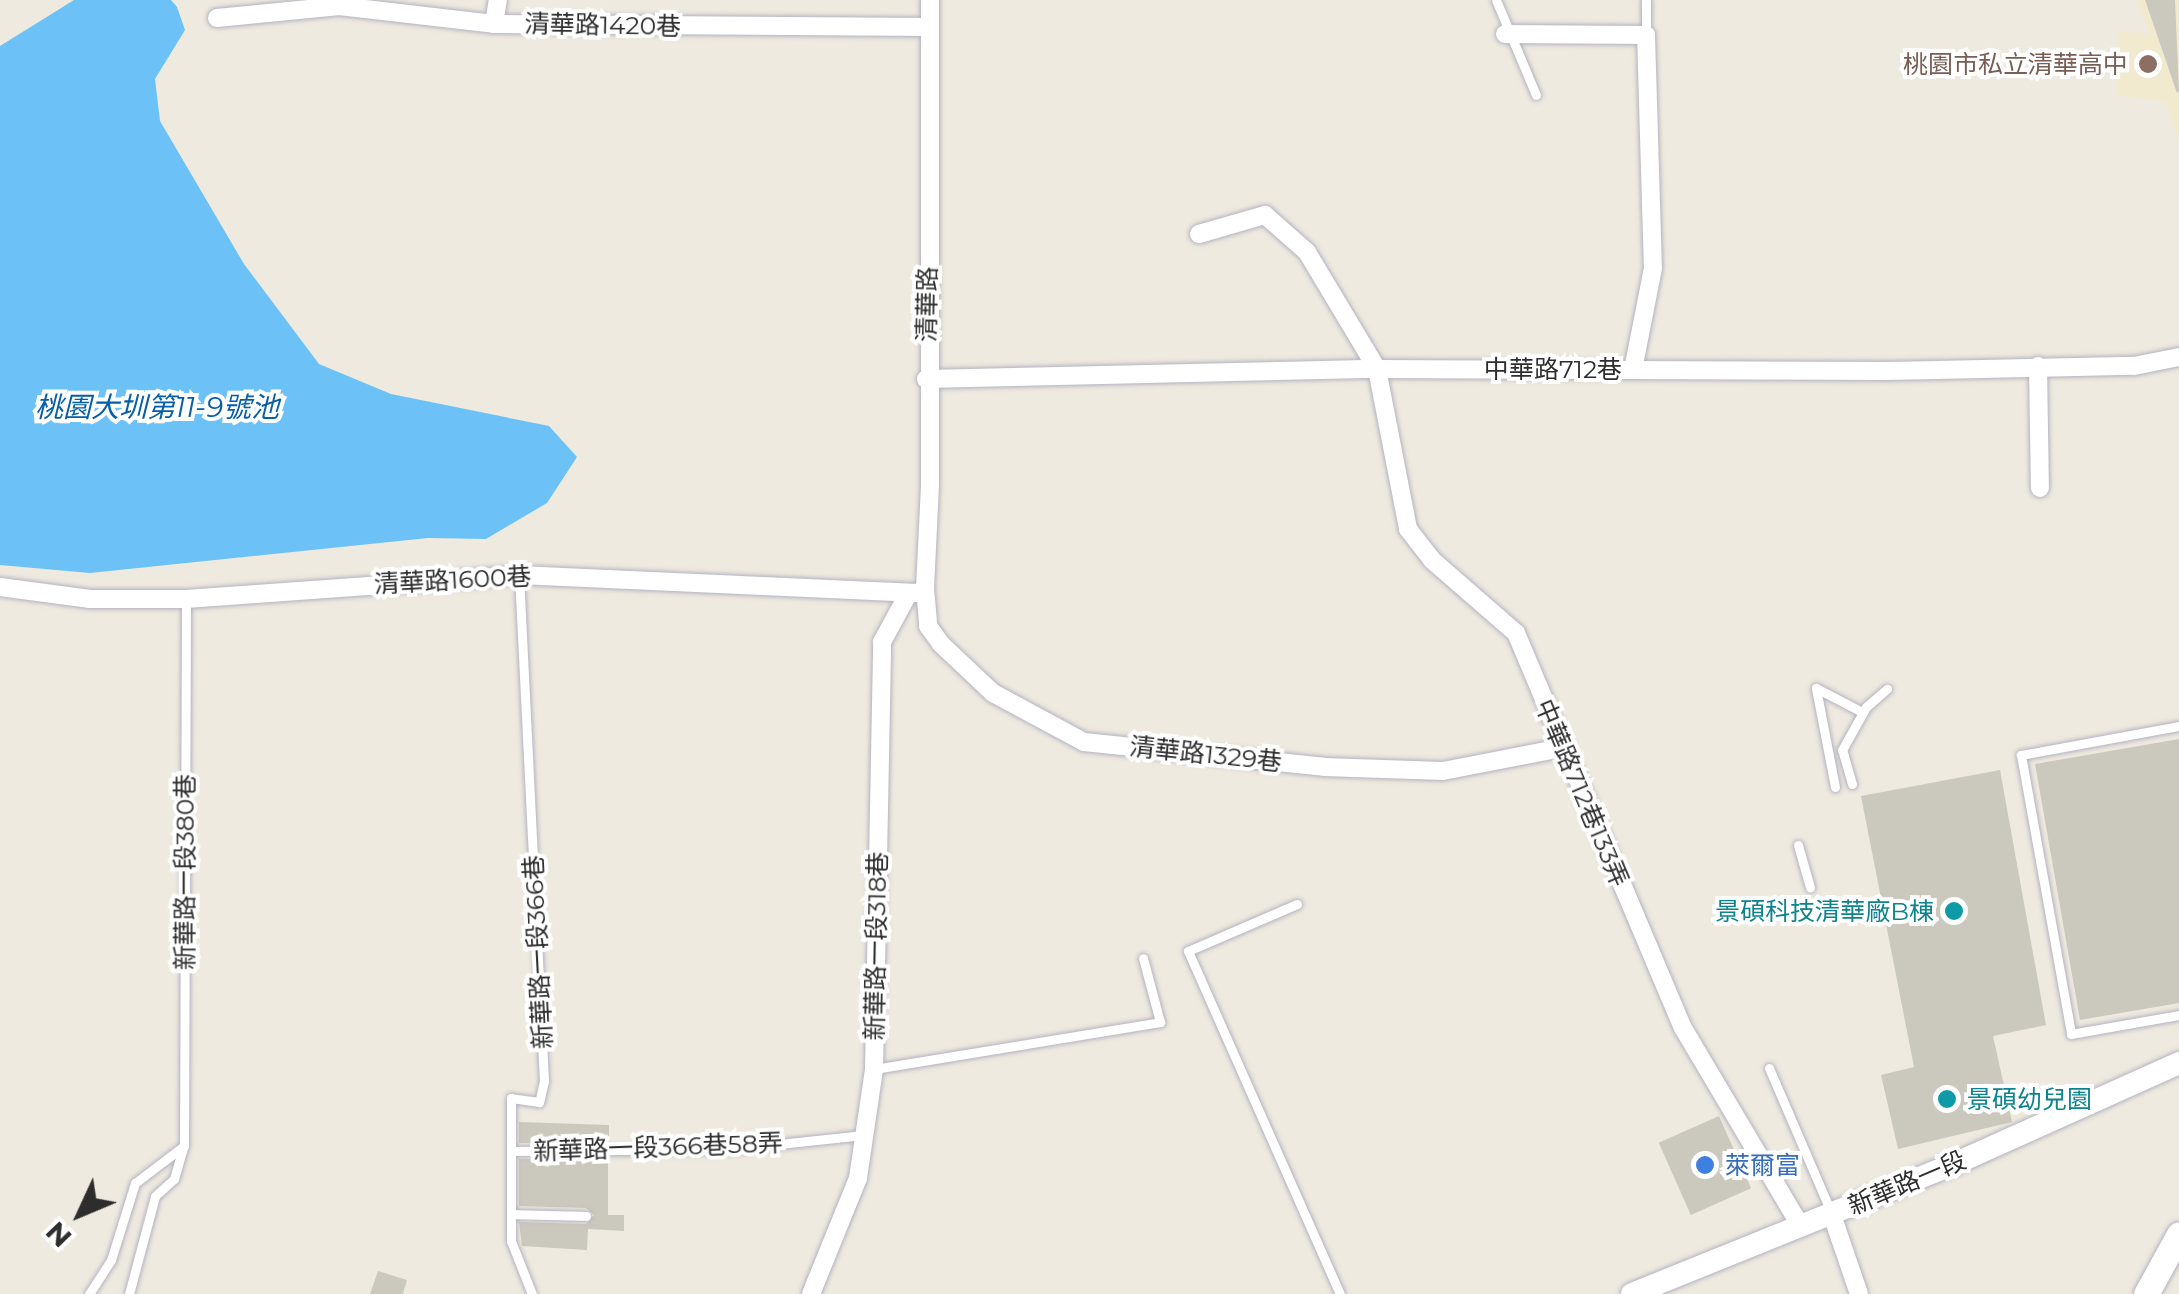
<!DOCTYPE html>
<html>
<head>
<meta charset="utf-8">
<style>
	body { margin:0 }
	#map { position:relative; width:2179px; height:1294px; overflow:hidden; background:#efeadf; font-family:Montserrat,"Noto Sans TC",sans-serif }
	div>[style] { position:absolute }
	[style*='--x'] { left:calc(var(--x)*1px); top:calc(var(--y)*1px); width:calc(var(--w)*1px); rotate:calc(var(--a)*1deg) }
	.education>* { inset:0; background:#f1eace }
	.water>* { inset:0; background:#6cc2f7 }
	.building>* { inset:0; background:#cbc8bd; transform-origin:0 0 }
	.roads { filter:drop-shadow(0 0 2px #b3b3c1) drop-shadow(0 0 2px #b3b3c1) }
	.service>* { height:9px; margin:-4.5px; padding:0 4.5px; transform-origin:4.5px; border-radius:4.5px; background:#fff }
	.minor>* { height:18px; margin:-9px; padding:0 9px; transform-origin:9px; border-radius:9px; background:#fff }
	.tertiary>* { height:22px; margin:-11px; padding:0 11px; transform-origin:11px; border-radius:11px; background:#fff }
	.secondary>* { height:25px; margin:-12.5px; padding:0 12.5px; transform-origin:12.5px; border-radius:12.5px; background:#fff }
	.dots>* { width:28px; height:28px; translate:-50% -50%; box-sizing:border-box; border:5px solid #fff; border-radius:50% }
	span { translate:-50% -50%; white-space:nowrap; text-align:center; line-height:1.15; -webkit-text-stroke:8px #fff; paint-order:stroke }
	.street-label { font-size:25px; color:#2d2d2d }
	.education-label { font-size:25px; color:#785e54 }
	.right { translate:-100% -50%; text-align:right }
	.culture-label { font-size:25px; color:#0d838f }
	.left { translate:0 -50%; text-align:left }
	.shop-label { font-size:25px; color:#366cbe }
	.water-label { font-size:28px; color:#045eaa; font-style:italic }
	.north { position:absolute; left:30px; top:1164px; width:100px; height:100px; -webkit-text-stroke:8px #fff; paint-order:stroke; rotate:226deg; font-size:28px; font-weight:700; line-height:40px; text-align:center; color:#2d2d2d }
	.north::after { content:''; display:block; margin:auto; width:35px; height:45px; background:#2d2d2d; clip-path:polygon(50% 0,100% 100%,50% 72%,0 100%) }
</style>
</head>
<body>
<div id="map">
	<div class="education">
		<i style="clip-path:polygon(2136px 0,2179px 0,2179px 139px,2165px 102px,2117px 95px,2118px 32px,2150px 33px)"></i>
	</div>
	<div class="water">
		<i style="clip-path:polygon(74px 0,171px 0,177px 7px,185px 30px,155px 79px,160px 121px,244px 264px,319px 364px,391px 394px,549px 426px,577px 457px,547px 503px,486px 539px,428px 538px,90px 573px,0 565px,0 46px)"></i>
	</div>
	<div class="building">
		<i style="clip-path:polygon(2145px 0,2175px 0,2179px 92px,2177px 93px)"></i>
		<i style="clip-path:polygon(2179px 739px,2179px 1003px,2080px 1020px,2035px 764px)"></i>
		<i style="clip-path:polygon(2000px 770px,2046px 1025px,1993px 1036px,2012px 1122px,1898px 1149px,1881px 1075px,1914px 1067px,1861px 796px)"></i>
		<i style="left:1719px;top:1116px;width:79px;height:66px;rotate:66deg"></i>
		<i style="clip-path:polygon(519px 1122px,609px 1125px,609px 1142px,519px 1143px)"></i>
		<i style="clip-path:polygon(608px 1158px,608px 1215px,624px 1215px,624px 1231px,588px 1229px,587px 1250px,522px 1246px,519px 1222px,586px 1224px,594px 1215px,586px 1208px,519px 1206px,519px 1159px)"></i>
		<i style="clip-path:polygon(378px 1271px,407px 1280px,403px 1294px,370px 1294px)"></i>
	</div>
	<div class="roads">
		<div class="service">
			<i style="--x:1496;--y:0;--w:103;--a:67.2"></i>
			<i style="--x:1646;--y:0;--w:35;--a:90"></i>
			<i style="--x:519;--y:575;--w:507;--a:87.17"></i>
			<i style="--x:544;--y:1081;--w:22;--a:103"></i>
			<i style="--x:539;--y:1102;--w:28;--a:-172"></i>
			<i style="--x:511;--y:1098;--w:143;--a:90"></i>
			<i style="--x:511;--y:1241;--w:57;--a:68.4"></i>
			<i style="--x:2179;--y:726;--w:161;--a:169.6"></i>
			<i style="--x:2021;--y:755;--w:283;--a:79.8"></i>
			<i style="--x:2071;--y:1034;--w:110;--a:-10"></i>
			<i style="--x:1852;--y:784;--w:35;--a:-106"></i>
			<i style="--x:1842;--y:750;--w:49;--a:-60.8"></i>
			<i style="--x:1866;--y:707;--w:28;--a:-41"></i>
			<i style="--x:1835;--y:787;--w:101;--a:-100.9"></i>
			<i style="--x:1816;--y:688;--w:52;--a:27.6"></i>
			<i style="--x:1798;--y:845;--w:44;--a:74.1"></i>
			<i style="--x:1297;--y:904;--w:119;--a:156.7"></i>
			<i style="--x:1188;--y:951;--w:375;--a:66.1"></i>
			<i style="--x:1769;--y:1068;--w:157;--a:66.7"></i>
			<i style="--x:874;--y:1069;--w:290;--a:-9.3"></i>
			<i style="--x:1160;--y:1022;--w:66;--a:-104.9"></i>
			<i style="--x:511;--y:1151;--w:222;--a:-0.5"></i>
			<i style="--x:733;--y:1149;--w:131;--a:-6.1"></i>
			<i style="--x:511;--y:1214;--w:75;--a:1.5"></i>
			<i style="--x:89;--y:1294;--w:40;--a:-57.1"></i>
			<i style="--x:111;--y:1260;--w:81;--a:-72.7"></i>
			<i style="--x:135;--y:1183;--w:61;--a:-37.1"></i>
			<i style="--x:184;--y:1146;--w:547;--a:-89.79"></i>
			<i style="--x:129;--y:1294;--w:101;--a:-75.1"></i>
			<i style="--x:155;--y:1196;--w:25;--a:-42"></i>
			<i style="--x:174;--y:1179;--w:32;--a:-74"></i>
		</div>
		<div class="minor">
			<i style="--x:217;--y:18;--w:123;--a:-5.6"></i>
			<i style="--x:339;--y:6;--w:156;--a:6.6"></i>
			<i style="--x:494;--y:24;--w:436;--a:0.4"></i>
			<i style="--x:494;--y:24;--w:24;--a:-81"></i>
			<i style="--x:1505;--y:34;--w:141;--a:0.4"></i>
			<i style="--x:1646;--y:35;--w:233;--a:88.3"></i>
			<i style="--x:1653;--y:268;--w:104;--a:101.1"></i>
			<i style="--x:1199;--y:234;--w:69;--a:-16.1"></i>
			<i style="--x:1265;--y:215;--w:56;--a:41.4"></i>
			<i style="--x:1307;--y:252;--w:136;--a:59.1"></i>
			<i style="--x:1377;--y:369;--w:163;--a:79"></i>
			<i style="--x:1408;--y:529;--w:39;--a:52"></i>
			<i style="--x:1432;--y:560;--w:111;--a:41"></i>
			<i style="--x:1516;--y:633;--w:429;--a:67.1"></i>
			<i style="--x:1683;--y:1028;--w:231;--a:59.3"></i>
			<i style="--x:2038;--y:366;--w:122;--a:89.1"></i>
			<i style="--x:926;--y:379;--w:451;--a:-1.3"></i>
			<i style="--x:1377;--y:369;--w:508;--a:0.23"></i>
			<i style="--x:1885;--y:371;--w:249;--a:-1.2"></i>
			<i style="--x:2134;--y:366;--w:46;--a:-11.3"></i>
			<i style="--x:0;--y:587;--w:91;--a:7.6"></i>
			<i style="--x:90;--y:599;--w:96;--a:0"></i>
			<i style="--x:186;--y:599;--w:334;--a:-4.1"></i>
			<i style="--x:519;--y:575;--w:399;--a:2.6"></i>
			<i style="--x:918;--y:593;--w:9;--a:-36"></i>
			<i style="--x:925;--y:588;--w:103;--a:-87.2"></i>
			<i style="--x:930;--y:485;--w:485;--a:-90"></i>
			<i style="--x:925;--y:588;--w:38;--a:85"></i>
			<i style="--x:928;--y:626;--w:22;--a:54"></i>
			<i style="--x:941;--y:644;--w:71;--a:43.3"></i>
			<i style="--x:993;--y:693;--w:103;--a:28.3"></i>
			<i style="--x:1084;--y:742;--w:241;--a:5.9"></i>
			<i style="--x:1324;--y:767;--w:119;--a:1.9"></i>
			<i style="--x:1443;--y:771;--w:120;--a:-11"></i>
			<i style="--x:1832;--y:1215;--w:83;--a:71.1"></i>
			<i style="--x:811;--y:1294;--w:125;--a:-67.9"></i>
			<i style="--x:858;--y:1178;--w:110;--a:-81.6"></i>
			<i style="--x:874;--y:1069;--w:427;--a:-88.9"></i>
			<i style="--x:882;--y:642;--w:52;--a:-61.5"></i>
		</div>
		<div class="tertiary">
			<i style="--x:1632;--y:1294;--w:345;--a:-22"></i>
			<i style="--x:1952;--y:1165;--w:249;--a:-24.2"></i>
		</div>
		<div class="secondary">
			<i style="--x:2146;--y:1294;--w:68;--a:-61.2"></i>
		</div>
	</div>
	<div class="dots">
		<i style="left:2148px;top:64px;background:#8d6e63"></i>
		<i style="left:1954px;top:911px;background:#0f9aa8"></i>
		<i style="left:1947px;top:1099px;background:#0f9aa8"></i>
		<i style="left:1705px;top:1165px;background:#3f7fe0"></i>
	</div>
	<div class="street-label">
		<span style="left:603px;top:25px;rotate:1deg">清華路1420巷</span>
		<span style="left:927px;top:304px;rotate:-89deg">清華路</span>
		<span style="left:1553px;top:369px">中華路712巷</span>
		<span style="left:453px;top:580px;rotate:-3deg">清華路1600巷</span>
		<span style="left:1206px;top:754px;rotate:6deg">清華路1329巷</span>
		<span style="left:1582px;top:793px;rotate:67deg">中華路712巷133弄</span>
		<span style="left:185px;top:872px;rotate:-90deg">新華路一段380巷</span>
		<span style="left:876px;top:946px;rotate:-89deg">新華路一段318巷</span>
		<span style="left:538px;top:952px;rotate:-93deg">新華路一段366巷</span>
		<span style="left:658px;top:1147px;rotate:-2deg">新華路一段366巷58弄</span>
		<span style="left:1907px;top:1183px;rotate:-23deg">新華路一段</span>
	</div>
	<div class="education-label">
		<span class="right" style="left:2128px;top:64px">桃園市私立清華高中</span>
	</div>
	<div class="culture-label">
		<span class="right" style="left:1934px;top:911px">景碩科技清華廠B棟</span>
		<span class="left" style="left:1967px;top:1099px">景碩幼兒園</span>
	</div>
	<div class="shop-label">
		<span class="left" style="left:1725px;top:1165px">萊爾富</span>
	</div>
	<div class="water-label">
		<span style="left:157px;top:407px">桃園大圳第11-9號池</span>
	</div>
	<div class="north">N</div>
</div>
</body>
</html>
